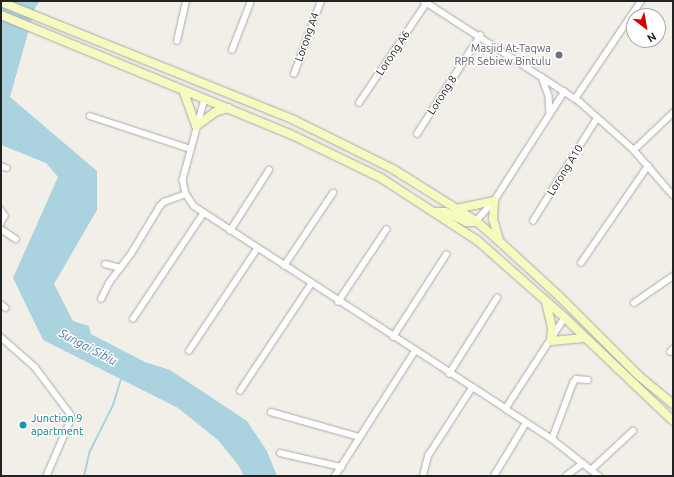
<!DOCTYPE html>
<html>
<head>
<meta charset="utf-8">
<style>
	body { margin:0 }
	#map { position:relative; width:674px; height:477px; overflow:hidden; background:#f2efe9; font-family:Ubuntu,sans-serif }
	div>[style] { position:absolute }
	[style*='--x'] { left:calc(var(--x)*1px); top:calc(var(--y)*1px); width:calc(var(--w)*1px); rotate:calc(var(--a)*1deg) }
	.water>* { inset:0; background:#aad3df }
	.stream>* { height:2px; margin:-1px; padding:0 1px; transform-origin:1px; border-radius:1px; background:#aad3df }
	.roads { filter:drop-shadow(0 0 1px #a9a9a9) drop-shadow(0 0 1px #a9a9a9) }
	.street>* { height:5.5px; margin:-2.75px; padding:0 2.75px; transform-origin:2.75px; border-radius:2.75px; background:#fff }
	.secondary>* { height:8px; margin:-4px; padding:0 4px; transform-origin:4px; border-radius:4px; background:#f7fabf }
	.dots>* { width:11px; height:11px; translate:-50% -50%; box-sizing:border-box; border:2px solid #fff; border-radius:50% }
	span { translate:-50% -50%; white-space:nowrap; text-align:center; line-height:1.15; -webkit-text-stroke:3px #fff; paint-order:stroke }
	.street-label { font-size:11px; color:#222 }
	.worship-label { font-size:11px; color:#5b616d }
	.right { translate:-100% -50%; text-align:right }
	.culture-label { font-size:11px; color:#0d838f }
	.left { translate:0 -50%; text-align:left }
	.water-label { font-size:12px; color:#4a7aab; font-style:italic }
	.frame { position:absolute; inset:0; border:2px solid #222; pointer-events:none }
	.north { position:absolute; left:626px; top:8px; width:40px; height:40px; box-sizing:border-box; background:#fff; border:1px solid #a7a7a7; border-radius:50%; rotate:149deg; font-size:11px; font-weight:700; line-height:16px; text-align:center; color:#222 }
	.north::after { content:''; display:block; margin:auto; width:14px; height:18px; background:#d40000; clip-path:polygon(50% 0,100% 100%,50% 72%,0 100%) }
</style>
</head>
<body>
<div id="map">
	<div class="water">
		<i style="clip-path:polygon(3px 1px,40px 1px,35px 8px,10px 97px,97px 171px,97px 210px,54px 284px,73px 321px,89px 326px,91px 334px,145px 362px,170px 370px,247px 421px,267px 451px,277px 476px,244px 476px,238px 465px,219px 441px,178px 408px,43px 340px,13px 278px,58px 177px,46px 163px,1px 145px,1px 6px)"></i>
	</div>
	<div class="stream">
		<i style="--x:84;--y:476;--w:26;--a:-77"></i>
		<i style="--x:90;--y:451;--w:51;--a:-63.4"></i>
		<i style="--x:113;--y:405;--w:27;--a:-73"></i>
	</div>
	<div class="roads">
		<div class="street">
			<i style="--x:424;--y:1;--w:186;--a:32.9"></i>
			<i style="--x:580;--y:102;--w:72;--a:41.6"></i>
			<i style="--x:634;--y:150;--w:54;--a:-43.5"></i>
			<i style="--x:177;--y:41;--w:41;--a:-77.3"></i>
			<i style="--x:232;--y:50;--w:53;--a:-68.8"></i>
			<i style="--x:294;--y:74;--w:78;--a:-69.7"></i>
			<i style="--x:542;--y:77;--w:20;--a:70"></i>
			<i style="--x:549;--y:96;--w:17;--a:87"></i>
			<i style="--x:205;--y:99;--w:84;--a:105.2"></i>
			<i style="--x:183;--y:180;--w:14;--a:78"></i>
			<i style="--x:186;--y:194;--w:14;--a:56"></i>
			<i style="--x:194;--y:206;--w:372;--a:33"></i>
			<i style="--x:575;--y:99;--w:118;--a:-56"></i>
			<i style="--x:359;--y:103;--w:122;--a:-56"></i>
			<i style="--x:90;--y:116;--w:106;--a:18.1"></i>
			<i style="--x:417;--y:134;--w:117;--a:-57.3"></i>
			<i style="--x:634;--y:150;--w:60;--a:49.1"></i>
			<i style="--x:1;--y:166;--w:6;--a:18"></i>
			<i style="--x:1;--y:210;--w:7;--a:56"></i>
			<i style="--x:5;--y:216;--w:9;--a:117"></i>
			<i style="--x:476;--y:221;--w:27;--a:-48"></i>
			<i style="--x:494;--y:201;--w:130;--a:-57.3"></i>
			<i style="--x:533;--y:221;--w:121;--a:-58.1"></i>
			<i style="--x:1;--y:229;--w:18;--a:34"></i>
			<i style="--x:230;--y:231;--w:72;--a:-57.4"></i>
			<i style="--x:581;--y:263;--w:118;--a:-55.4"></i>
			<i style="--x:105;--y:264;--w:16;--a:14"></i>
			<i style="--x:284;--y:266;--w:88;--a:-56.1"></i>
			<i style="--x:101;--y:299;--w:18;--a:-63"></i>
			<i style="--x:109;--y:283;--w:36;--a:-53"></i>
			<i style="--x:131;--y:254;--w:56;--a:-58.9"></i>
			<i style="--x:160;--y:206;--w:6;--a:-45"></i>
			<i style="--x:164;--y:202;--w:23;--a:-20"></i>
			<i style="--x:338;--y:302;--w:87;--a:-56.3"></i>
			<i style="--x:634;--y:303;--w:47;--a:-34.7"></i>
			<i style="--x:1;--y:304;--w:6;--a:39"></i>
			<i style="--x:565;--y:318;--w:108;--a:123"></i>
			<i style="--x:506;--y:409;--w:55;--a:33.1"></i>
			<i style="--x:552;--y:439;--w:60;--a:38.2"></i>
			<i style="--x:133;--y:319;--w:126;--a:-56.3"></i>
			<i style="--x:1;--y:337;--w:45;--a:41.4"></i>
			<i style="--x:35;--y:367;--w:60;--a:53.1"></i>
			<i style="--x:71;--y:415;--w:3;--a:72"></i>
			<i style="--x:72;--y:418;--w:63;--a:113.3"></i>
			<i style="--x:393;--y:337;--w:98;--a:-57.1"></i>
			<i style="--x:189;--y:351;--w:123;--a:-56.3"></i>
			<i style="--x:670;--y:352;--w:4;--a:-45"></i>
			<i style="--x:449;--y:374;--w:90;--a:-57.7"></i>
			<i style="--x:240;--y:391;--w:128;--a:-56.4"></i>
			<i style="--x:271;--y:412;--w:92;--a:15.7"></i>
			<i style="--x:552;--y:439;--w:60;--a:-69.4"></i>
			<i style="--x:573;--y:383;--w:5;--a:-53"></i>
			<i style="--x:576;--y:379;--w:12;--a:5"></i>
			<i style="--x:280;--y:453;--w:63;--a:12.9"></i>
			<i style="--x:592;--y:469;--w:56;--a:-42.8"></i>
			<i style="--x:335;--y:476;--w:148;--a:-57.4"></i>
			<i style="--x:423;--y:476;--w:21;--a:-76"></i>
			<i style="--x:428;--y:456;--w:81;--a:-57.1"></i>
			<i style="--x:494;--y:476;--w:62;--a:-58.9"></i>
			<i style="--x:566;--y:476;--w:21;--a:-37"></i>
		</div>
		<div class="secondary">
			<i style="--x:1;--y:2;--w:316;--a:21.9"></i>
			<i style="--x:294;--y:120;--w:110;--a:26.3"></i>
			<i style="--x:393;--y:169;--w:98;--a:32.1"></i>
			<i style="--x:476;--y:221;--w:30;--a:41"></i>
			<i style="--x:499;--y:241;--w:81;--a:42.5"></i>
			<i style="--x:559;--y:296;--w:113;--a:45"></i>
			<i style="--x:639;--y:376;--w:44;--a:39.5"></i>
			<i style="--x:1;--y:15;--w:313;--a:22.4"></i>
			<i style="--x:290;--y:134;--w:101;--a:25.8"></i>
			<i style="--x:381;--y:178;--w:116;--a:33"></i>
			<i style="--x:478;--y:241;--w:116;--a:41.5"></i>
			<i style="--x:565;--y:318;--w:149;--a:43.6"></i>
			<i style="--x:183;--y:90;--w:38;--a:70"></i>
			<i style="--x:196;--y:126;--w:24;--a:-36"></i>
			<i style="--x:215;--y:112;--w:14;--a:-17"></i>
			<i style="--x:456;--y:209;--w:39;--a:-12"></i>
			<i style="--x:494;--y:201;--w:18;--a:93"></i>
			<i style="--x:493;--y:219;--w:22;--a:74"></i>
			<i style="--x:436;--y:212;--w:9;--a:0"></i>
			<i style="--x:445;--y:212;--w:23;--a:25"></i>
			<i style="--x:466;--y:222;--w:9;--a:0"></i>
			<i style="--x:546;--y:302;--w:26;--a:77"></i>
			<i style="--x:552;--y:327;--w:14;--a:94"></i>
			<i style="--x:551;--y:341;--w:34;--a:-5"></i>
		</div>
	</div>
	<div class="dots">
		<i style="left:559px;top:55px;background:#6b7280"></i>
		<i style="left:23px;top:425px;background:#0f9aa8"></i>
	</div>
	<div class="street-label">
		<span style="left:307px;top:37px;rotate:-70deg">Lorong A4</span>
		<span style="left:393px;top:53px;rotate:-56deg">Lorong A6</span>
		<span style="left:442px;top:95px;rotate:-57deg">Lorong 8</span>
		<span style="left:565px;top:170px;rotate:-58deg">Lorong A10</span>
	</div>
	<div class="worship-label">
		<span class="right" style="left:551px;top:55px">Masjid At-Taqwa<br>RPR Sebiew Bintulu</span>
	</div>
	<div class="culture-label">
		<span class="left" style="left:31px;top:425px">Junction 9<br>apartment</span>
	</div>
	<div class="water-label">
		<span style="left:88px;top:347px;rotate:28deg">Sungai Sibiu</span>
	</div>
	<div class="frame"></div>
	<div class="north">N</div>
</div>
</body>
</html>
